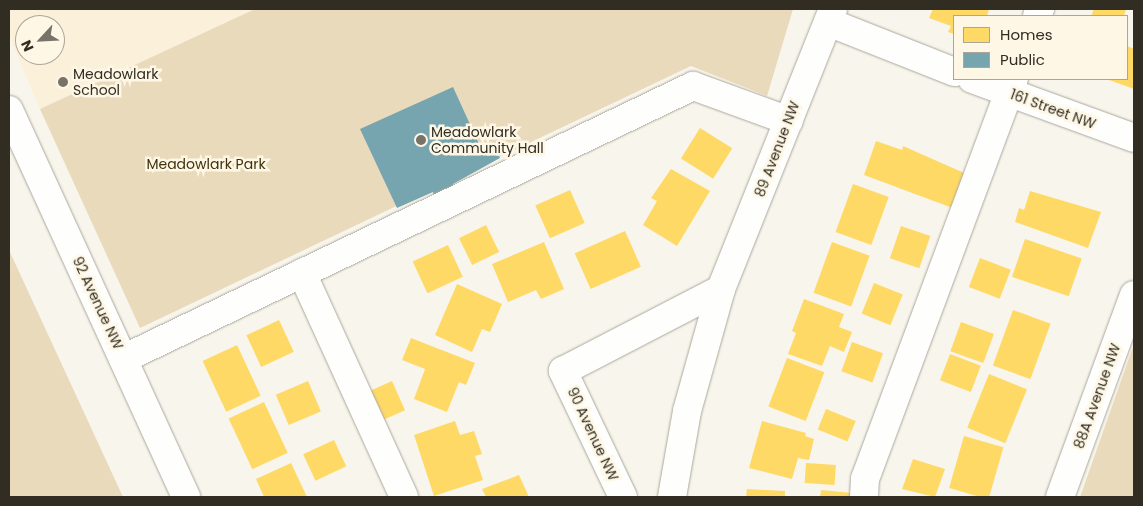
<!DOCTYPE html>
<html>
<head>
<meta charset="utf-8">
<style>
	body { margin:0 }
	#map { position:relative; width:1143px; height:506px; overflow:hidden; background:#f8f5ec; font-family:Poppins,sans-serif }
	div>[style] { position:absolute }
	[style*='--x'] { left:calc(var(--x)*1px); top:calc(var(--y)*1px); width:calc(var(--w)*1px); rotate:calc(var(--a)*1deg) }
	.built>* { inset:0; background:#fbf0d9 }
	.green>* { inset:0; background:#e8dabb }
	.homes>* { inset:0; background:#ffd966; transform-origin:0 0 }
	.public>* { inset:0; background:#76a5af }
	.roads { filter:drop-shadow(0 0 1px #aba79e) drop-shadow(0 0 1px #aba79e) }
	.minor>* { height:28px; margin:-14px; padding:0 14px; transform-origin:14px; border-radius:14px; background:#fefefc }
	.dots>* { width:14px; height:14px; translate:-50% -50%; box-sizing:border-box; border:2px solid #fef7e6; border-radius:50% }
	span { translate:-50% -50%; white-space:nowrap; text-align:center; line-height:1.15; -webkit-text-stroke:5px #fef7e6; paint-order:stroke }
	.poi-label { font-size:14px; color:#312d22 }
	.left { translate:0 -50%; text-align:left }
	.street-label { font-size:14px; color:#312d22 }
	.park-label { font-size:14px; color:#41320c }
	.frame { position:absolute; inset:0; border:10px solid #312d22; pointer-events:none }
	.legend { position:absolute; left:953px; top:15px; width:175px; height:65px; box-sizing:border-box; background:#fef7e6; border:1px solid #aca698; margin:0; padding:6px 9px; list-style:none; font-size:15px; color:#312d22 }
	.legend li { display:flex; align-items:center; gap:10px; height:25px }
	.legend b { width:25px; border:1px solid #aca698 }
	.north { position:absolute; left:15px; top:15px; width:50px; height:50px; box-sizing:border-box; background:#fef7e6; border:1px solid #aca698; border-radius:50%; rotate:245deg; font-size:14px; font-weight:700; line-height:20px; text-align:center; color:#312d22 }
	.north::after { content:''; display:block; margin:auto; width:18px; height:22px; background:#777369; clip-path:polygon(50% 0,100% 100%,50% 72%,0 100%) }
</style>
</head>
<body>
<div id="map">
	<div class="built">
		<i style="clip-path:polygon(evenodd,9px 9px,255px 9px,40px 109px,9px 36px,9px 9px,25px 25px,55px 25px,55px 55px,25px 55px,25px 25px)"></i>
	</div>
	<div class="green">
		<i style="clip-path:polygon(255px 9px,793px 9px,767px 96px,691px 66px,140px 328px,40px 109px)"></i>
		<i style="clip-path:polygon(9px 250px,123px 497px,9px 497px)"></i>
		<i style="clip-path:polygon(1134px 344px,1134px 497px,1080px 497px)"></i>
	</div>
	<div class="homes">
		<i style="clip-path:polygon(933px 9px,989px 9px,987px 16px,954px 16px,954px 34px,948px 32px,951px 26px,929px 18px)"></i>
		<i style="clip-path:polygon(1094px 9px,1126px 9px,1124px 16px,1091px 16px)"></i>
		<i style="clip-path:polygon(1127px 46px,1134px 49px,1134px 89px,1109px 80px,1127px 79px)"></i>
		<i style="left:700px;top:128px;width:38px;height:36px;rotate:32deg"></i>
		<i style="clip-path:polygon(876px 141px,902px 150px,903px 146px,971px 176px,958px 210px,864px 175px)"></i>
		<i style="clip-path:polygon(671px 169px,710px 191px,677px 246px,643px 225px,657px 201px,651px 198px)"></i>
		<i style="left:853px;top:184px;width:38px;height:51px;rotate:20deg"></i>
		<i style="left:570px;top:190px;width:36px;height:38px;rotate:66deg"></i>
		<i style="clip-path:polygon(1030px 191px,1101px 212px,1088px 248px,1015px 222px,1019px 208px,1024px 210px)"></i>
		<i style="left:486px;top:225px;width:30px;height:30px;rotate:64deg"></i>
		<i style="left:901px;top:226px;width:31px;height:34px;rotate:19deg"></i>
		<i style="left:625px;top:231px;width:39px;height:55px;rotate:66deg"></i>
		<i style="left:1025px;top:239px;width:60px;height:40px;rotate:19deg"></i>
		<i style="clip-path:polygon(544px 242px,564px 289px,541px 299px,536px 290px,508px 302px,492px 264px)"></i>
		<i style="left:832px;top:242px;width:40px;height:54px;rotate:20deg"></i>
		<i style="left:448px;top:245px;width:35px;height:39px;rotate:65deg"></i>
		<i style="left:980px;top:258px;width:33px;height:31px;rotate:21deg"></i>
		<i style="left:874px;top:283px;width:31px;height:33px;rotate:22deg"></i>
		<i style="clip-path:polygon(457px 284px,502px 304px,490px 332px,482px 329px,472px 352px,435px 335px)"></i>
		<i style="clip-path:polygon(804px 299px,844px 314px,839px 327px,852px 332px,844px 352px,830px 346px,822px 366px,788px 354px,796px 333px,792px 331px)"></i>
		<i style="left:1013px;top:310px;width:40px;height:59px;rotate:20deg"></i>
		<i style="left:279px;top:320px;width:35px;height:36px;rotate:65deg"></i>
		<i style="left:961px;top:322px;width:35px;height:31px;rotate:20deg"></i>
		<i style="clip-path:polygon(411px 338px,475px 363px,466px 385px,459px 382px,447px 412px,414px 399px,425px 369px,402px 360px)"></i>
		<i style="left:852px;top:342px;width:33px;height:31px;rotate:20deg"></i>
		<i style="left:237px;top:345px;width:56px;height:38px;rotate:65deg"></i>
		<i style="left:950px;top:354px;width:33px;height:28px;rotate:21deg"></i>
		<i style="left:787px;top:358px;width:40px;height:52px;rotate:21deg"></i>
		<i style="left:989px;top:374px;width:41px;height:58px;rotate:22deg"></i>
		<i style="left:308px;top:381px;width:33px;height:35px;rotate:67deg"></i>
		<i style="left:392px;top:381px;width:32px;height:28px;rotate:66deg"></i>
		<i style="left:264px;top:402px;width:56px;height:39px;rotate:65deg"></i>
		<i style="left:826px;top:409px;width:32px;height:22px;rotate:22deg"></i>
		<i style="clip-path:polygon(455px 421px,460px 435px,474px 431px,482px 454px,475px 456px,483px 480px,434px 496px,414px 435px)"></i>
		<i style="clip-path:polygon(762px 421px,806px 433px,805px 436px,814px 439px,809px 460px,798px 458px,792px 479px,749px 468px)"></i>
		<i style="left:964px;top:436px;width:41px;height:54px;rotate:16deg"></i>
		<i style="left:334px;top:440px;width:29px;height:34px;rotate:65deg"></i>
		<i style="clip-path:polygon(913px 459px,945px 469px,935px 497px,902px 489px)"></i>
		<i style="clip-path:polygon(291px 463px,307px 497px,264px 497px,256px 479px)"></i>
		<i style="left:806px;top:463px;width:30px;height:20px;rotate:4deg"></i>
		<i style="clip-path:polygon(519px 475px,529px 497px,486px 497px,482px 489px)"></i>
		<i style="clip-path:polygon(747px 489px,785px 491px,785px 497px,746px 497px)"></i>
		<i style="clip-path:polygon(821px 490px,852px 493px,852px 497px,820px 497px)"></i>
	</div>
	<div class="public">
		<i style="clip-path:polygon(453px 87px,484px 155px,496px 150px,500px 158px,453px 184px,454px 187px,434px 196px,433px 192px,397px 208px,360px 129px)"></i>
	</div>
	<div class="roads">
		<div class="minor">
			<i style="--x:1037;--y:16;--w:8;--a:-67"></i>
			<i style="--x:828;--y:22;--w:136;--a:21.6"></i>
			<i style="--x:972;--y:79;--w:172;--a:20"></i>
			<i style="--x:9;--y:110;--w:426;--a:65.4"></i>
			<i style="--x:302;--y:273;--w:246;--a:65.5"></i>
			<i style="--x:123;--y:359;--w:632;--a:-25.59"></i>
			<i style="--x:693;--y:86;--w:102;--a:20"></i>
			<i style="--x:623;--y:497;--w:140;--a:-115.5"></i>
			<i style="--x:563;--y:371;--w:178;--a:-27.4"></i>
			<i style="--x:672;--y:497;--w:87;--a:-80.1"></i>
			<i style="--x:687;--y:411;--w:127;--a:-74.4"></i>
			<i style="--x:721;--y:289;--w:302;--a:-68.2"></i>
			<i style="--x:864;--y:497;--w:18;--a:-87"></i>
			<i style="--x:865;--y:479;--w:427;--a:-69.6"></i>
			<i style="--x:1060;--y:497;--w:215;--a:-69.9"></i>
		</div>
	</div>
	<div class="dots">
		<i style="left:63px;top:82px;background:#777369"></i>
		<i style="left:421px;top:140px;background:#777369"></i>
	</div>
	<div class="poi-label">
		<span class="left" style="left:73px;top:82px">Meadowlark<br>School</span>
		<span class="left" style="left:431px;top:140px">Meadowlark<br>Community Hall</span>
	</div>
	<div class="street-label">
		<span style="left:1053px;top:109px;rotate:20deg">161 Street NW</span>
		<span style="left:777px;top:149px;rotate:-69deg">89 Avenue NW</span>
		<span style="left:98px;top:303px;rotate:65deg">92 Avenue NW</span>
		<span style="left:1097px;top:396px;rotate:-70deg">88A Avenue NW</span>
		<span style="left:593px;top:434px;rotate:65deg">90 Avenue NW</span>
	</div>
	<div class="park-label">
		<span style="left:206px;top:164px">Meadowlark Park</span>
	</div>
	<div class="frame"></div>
	<ul class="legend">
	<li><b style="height:14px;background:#ffd966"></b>Homes</li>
	<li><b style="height:14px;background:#76a5af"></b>Public</li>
	</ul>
	<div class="north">N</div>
</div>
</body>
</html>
